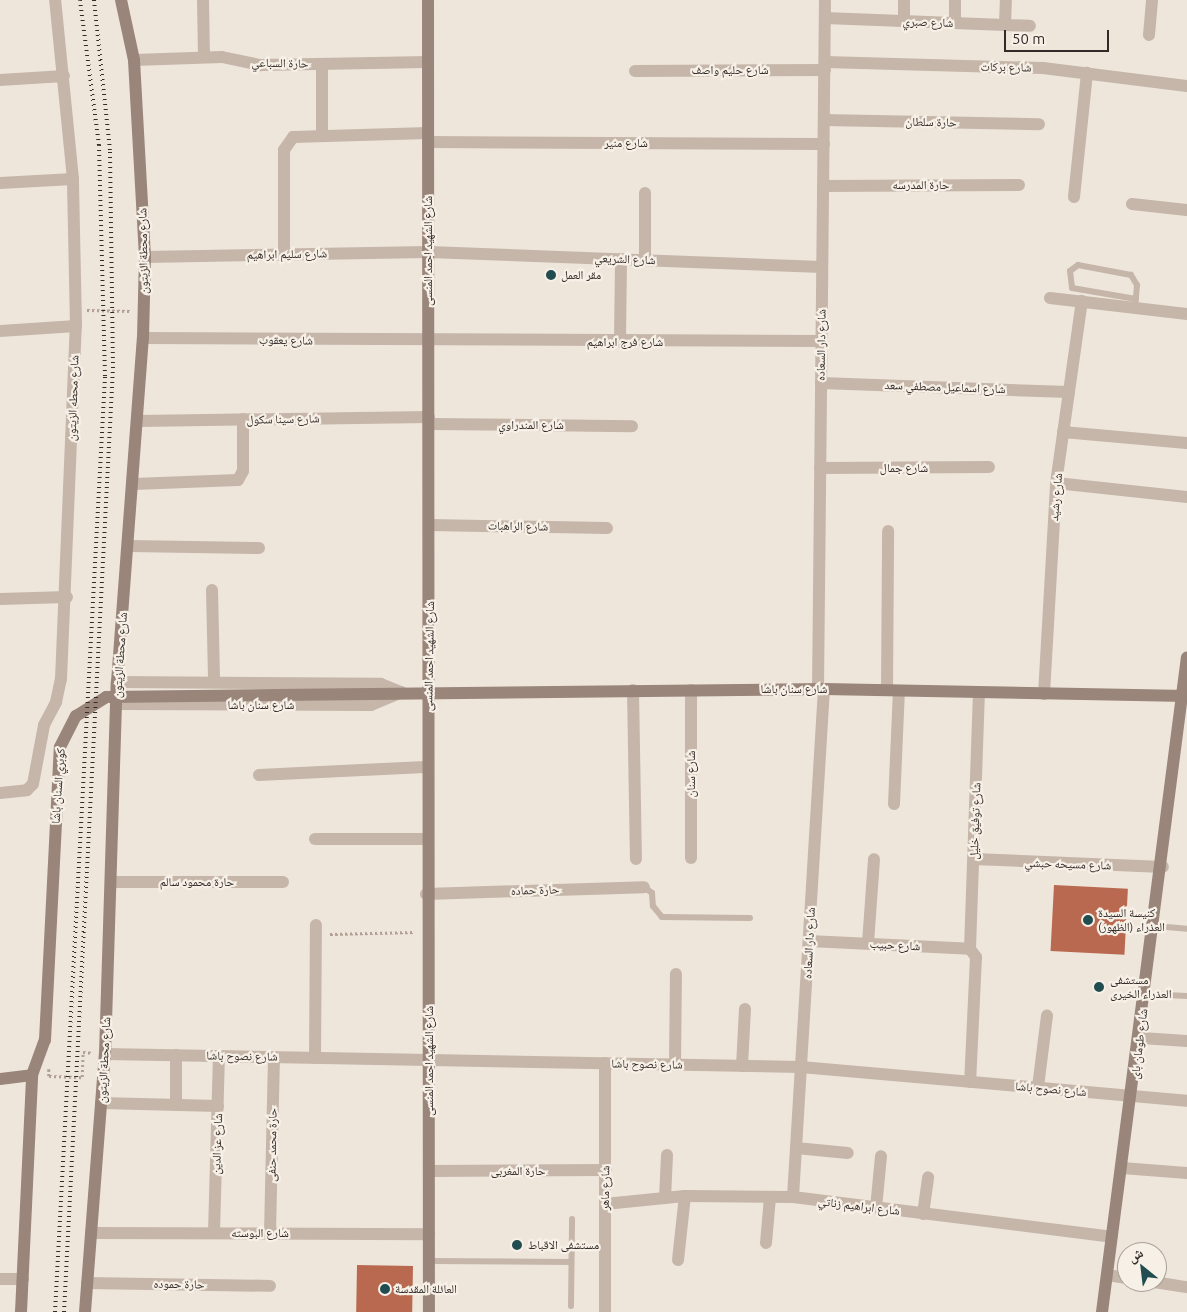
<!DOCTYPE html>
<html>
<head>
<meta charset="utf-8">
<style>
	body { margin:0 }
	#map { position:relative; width:1187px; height:1312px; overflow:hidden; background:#efe6db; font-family:Ubuntu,"Noto Naskh Arabic",sans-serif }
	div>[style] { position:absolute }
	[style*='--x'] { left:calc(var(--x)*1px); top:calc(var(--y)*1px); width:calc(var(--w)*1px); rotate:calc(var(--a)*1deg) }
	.building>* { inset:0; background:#b9694f; transform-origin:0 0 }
	.path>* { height:2.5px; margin-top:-1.25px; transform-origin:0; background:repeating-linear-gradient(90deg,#b1a093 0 2.5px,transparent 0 5px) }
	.lane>* { height:6px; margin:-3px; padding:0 3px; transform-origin:3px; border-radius:3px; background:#c5b6a9 }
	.street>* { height:12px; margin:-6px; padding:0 6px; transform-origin:6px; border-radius:6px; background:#c5b6a9 }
	.secondary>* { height:12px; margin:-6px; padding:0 6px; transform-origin:6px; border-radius:6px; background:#99857a }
	.rail>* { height:4px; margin-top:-2px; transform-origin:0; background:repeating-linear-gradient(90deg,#332b28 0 1px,transparent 0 5px) }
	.dots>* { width:14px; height:14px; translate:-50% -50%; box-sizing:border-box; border:2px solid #f7f0e7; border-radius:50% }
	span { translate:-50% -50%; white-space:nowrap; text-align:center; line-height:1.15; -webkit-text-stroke:4.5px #f7f0e7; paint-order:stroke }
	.street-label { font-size:12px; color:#332b28 }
	.poi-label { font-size:12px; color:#332b28 }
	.left { translate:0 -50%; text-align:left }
	.north { position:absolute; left:1117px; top:1242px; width:50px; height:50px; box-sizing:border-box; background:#f7f0e7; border:1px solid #a9a19b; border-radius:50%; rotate:331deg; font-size:14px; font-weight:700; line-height:20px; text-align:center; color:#332b28 }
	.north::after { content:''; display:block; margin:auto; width:18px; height:22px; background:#224d50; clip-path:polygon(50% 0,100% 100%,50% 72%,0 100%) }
	.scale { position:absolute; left:1004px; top:30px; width:105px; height:22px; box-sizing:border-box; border:2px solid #332b28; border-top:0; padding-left:6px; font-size:15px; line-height:18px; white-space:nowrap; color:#332b28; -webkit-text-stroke:4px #f7f0e7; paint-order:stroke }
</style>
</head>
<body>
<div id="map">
	<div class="building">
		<i style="left:1054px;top:885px;width:74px;height:66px;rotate:3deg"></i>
		<i style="left:357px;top:1265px;width:56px;height:47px;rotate:1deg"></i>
	</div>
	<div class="path">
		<i style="--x:87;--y:310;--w:43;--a:1.3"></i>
		<i style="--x:330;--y:934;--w:85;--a:-1.3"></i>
		<i style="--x:49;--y:1069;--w:7;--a:90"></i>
		<i style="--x:49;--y:1076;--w:33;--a:2"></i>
		<i style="--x:82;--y:1077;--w:25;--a:-88"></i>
		<i style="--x:83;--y:1052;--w:10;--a:6"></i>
	</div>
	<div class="lane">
		<i style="--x:1135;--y:308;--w:23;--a:-85"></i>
		<i style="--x:1137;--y:285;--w:12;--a:-121"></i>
		<i style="--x:1131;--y:275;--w:54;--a:-169.3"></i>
		<i style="--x:1078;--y:265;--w:10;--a:143"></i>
		<i style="--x:1070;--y:271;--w:17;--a:83"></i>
		<i style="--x:1072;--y:288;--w:65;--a:9.8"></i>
		<i style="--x:644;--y:887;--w:10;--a:37"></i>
		<i style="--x:652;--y:893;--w:13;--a:86"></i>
		<i style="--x:653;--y:906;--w:14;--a:51"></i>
		<i style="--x:662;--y:917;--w:88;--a:0.7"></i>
		<i style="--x:1155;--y:926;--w:32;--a:5"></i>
		<i style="--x:1145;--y:994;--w:42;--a:2.7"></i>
		<i style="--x:429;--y:1261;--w:142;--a:0.4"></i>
		<i style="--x:571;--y:1306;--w:87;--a:-89.3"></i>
	</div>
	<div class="street">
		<i style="--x:203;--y:0;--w:57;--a:89"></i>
		<i style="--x:904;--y:0;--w:21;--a:90"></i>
		<i style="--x:825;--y:18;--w:205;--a:2.2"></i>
		<i style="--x:955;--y:23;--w:23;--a:-90"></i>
		<i style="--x:1005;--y:25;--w:25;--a:-88"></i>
		<i style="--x:1149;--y:35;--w:35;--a:-85"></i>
		<i style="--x:134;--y:60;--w:88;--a:-2"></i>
		<i style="--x:222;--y:57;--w:40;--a:12"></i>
		<i style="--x:261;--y:65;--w:167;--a:-1"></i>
		<i style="--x:825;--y:62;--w:218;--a:1.6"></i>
		<i style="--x:1043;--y:68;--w:145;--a:7.1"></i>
		<i style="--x:322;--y:64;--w:71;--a:90"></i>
		<i style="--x:635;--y:71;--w:190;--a:-0.3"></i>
		<i style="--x:0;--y:80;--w:64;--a:-3.6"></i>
		<i style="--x:824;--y:120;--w:215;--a:1.1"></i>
		<i style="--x:428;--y:142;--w:396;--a:0.3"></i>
		<i style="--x:0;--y:183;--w:73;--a:-3.1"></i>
		<i style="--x:823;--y:186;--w:196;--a:-0.3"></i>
		<i style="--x:1074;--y:197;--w:125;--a:-84"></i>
		<i style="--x:1132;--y:204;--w:55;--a:6.2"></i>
		<i style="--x:284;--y:254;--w:104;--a:-90"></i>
		<i style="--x:284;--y:150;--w:16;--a:-55"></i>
		<i style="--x:293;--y:137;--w:135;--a:-1.7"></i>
		<i style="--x:145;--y:257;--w:284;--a:-1"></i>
		<i style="--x:429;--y:252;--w:393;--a:2.2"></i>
		<i style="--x:645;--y:260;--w:67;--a:-90"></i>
		<i style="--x:1050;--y:298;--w:138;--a:6.7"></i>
		<i style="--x:0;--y:331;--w:76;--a:-3.8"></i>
		<i style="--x:143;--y:338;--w:678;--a:0.25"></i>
		<i style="--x:620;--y:342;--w:83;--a:-89.3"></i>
		<i style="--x:821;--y:383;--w:248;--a:2.1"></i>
		<i style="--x:138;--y:421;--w:291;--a:-0.8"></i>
		<i style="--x:429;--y:424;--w:203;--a:0.6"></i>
		<i style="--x:1063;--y:432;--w:124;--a:5.1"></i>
		<i style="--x:820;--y:468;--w:169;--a:-0.3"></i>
		<i style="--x:1056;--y:483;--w:132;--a:6.1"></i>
		<i style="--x:134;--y:484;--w:104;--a:-2.2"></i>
		<i style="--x:238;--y:480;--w:10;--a:-61"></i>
		<i style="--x:243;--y:471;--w:52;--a:-90"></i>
		<i style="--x:430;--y:525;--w:177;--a:1"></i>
		<i style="--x:129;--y:546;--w:130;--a:0.9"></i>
		<i style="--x:212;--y:590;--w:91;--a:88.7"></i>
		<i style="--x:0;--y:599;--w:67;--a:-1.7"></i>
		<i style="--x:117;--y:682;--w:264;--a:0.4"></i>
		<i style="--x:381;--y:684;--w:22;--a:22"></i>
		<i style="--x:818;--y:689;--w:689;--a:-89.42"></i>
		<i style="--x:633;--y:690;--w:169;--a:89"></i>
		<i style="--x:887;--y:690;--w:159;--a:-89.6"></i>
		<i style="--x:1044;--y:694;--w:211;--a:-86.7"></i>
		<i style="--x:1056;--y:483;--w:184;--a:-81.9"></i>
		<i style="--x:117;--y:704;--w:254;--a:0.2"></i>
		<i style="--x:371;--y:705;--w:33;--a:-23"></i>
		<i style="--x:259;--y:775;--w:166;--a:-2.8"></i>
		<i style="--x:0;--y:793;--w:27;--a:-6"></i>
		<i style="--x:27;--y:790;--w:8;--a:-45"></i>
		<i style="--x:33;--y:784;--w:60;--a:-79.4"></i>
		<i style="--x:44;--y:725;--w:26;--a:-62"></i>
		<i style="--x:56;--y:702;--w:24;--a:-78"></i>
		<i style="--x:61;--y:679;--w:353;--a:-87.6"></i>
		<i style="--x:76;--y:326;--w:147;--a:-91.2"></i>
		<i style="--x:73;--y:179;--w:180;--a:-95.7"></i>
		<i style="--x:894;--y:804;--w:113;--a:-87.5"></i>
		<i style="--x:315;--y:839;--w:110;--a:0"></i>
		<i style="--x:691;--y:858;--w:168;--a:-90"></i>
		<i style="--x:974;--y:859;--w:189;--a:2.4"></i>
		<i style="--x:112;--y:882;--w:171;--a:0"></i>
		<i style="--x:426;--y:894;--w:218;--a:-1.8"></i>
		<i style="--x:809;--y:941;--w:161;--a:2.8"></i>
		<i style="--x:970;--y:949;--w:10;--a:53"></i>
		<i style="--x:976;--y:957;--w:125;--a:92.7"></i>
		<i style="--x:868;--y:943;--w:84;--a:-85.9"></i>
		<i style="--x:970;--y:949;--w:256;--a:-88"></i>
		<i style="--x:1141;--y:1038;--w:46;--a:3.7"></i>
		<i style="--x:105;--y:1054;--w:696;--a:1.07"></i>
		<i style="--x:801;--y:1067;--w:387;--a:5"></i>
		<i style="--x:176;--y:1055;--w:50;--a:90"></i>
		<i style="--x:315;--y:1058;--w:133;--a:-89.6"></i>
		<i style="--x:675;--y:1065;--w:91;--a:-89.4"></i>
		<i style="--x:742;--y:1066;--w:57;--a:-87"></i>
		<i style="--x:1038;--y:1087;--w:72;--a:-82.8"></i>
		<i style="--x:101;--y:1103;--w:117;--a:1.5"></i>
		<i style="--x:796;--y:1148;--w:52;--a:5.5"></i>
		<i style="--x:1122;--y:1168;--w:65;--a:4.4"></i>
		<i style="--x:429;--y:1171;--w:177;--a:-0.3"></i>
		<i style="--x:793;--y:1197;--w:509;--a:-86.51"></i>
		<i style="--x:665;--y:1198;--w:43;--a:-87.3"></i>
		<i style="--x:605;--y:1204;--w:80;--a:-5.7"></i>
		<i style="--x:685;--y:1196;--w:108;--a:0.5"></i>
		<i style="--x:793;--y:1197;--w:321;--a:7.1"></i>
		<i style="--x:876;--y:1208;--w:52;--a:-84.5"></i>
		<i style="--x:923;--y:1214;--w:37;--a:-82"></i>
		<i style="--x:91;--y:1233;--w:338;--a:0.2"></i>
		<i style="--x:214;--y:1233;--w:177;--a:-88.4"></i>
		<i style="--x:270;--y:1233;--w:176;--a:-88.7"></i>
		<i style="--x:766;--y:1243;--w:46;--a:-85"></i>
		<i style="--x:678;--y:1260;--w:64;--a:-83.8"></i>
		<i style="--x:1107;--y:1275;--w:20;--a:9"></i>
		<i style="--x:0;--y:1279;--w:23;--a:0"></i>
		<i style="--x:1154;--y:1282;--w:33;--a:9"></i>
		<i style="--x:87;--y:1283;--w:183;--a:0.9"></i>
		<i style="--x:605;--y:1312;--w:249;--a:-90"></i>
	</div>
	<div class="secondary">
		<i style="--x:428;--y:0;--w:1312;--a:89.96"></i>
		<i style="--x:32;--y:1075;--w:37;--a:-70"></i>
		<i style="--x:45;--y:1040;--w:293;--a:-87.1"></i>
		<i style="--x:60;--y:747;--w:35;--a:-63"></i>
		<i style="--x:76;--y:716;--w:36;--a:-32"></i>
		<i style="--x:106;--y:697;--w:718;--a:-0.64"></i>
		<i style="--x:824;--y:689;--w:363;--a:1.1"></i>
		<i style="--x:0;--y:1079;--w:32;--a:-7"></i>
		<i style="--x:21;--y:1312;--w:237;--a:-87.3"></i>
		<i style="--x:85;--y:1312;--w:259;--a:-85.6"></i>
		<i style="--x:105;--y:1054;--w:372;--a:-88.2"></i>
		<i style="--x:117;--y:682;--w:345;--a:-85.7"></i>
		<i style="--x:143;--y:338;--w:81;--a:-88.6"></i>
		<i style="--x:145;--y:257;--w:197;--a:-93.2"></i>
		<i style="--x:134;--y:60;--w:61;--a:-102.2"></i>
		<i style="--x:1102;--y:1312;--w:660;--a:-82.61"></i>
	</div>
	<div class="rail">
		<i style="--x:55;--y:1312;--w:937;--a:-86.94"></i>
		<i style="--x:105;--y:376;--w:231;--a:-91.5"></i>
		<i style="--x:99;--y:145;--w:146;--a:-97.5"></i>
		<i style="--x:64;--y:1312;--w:945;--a:-87.03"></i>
		<i style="--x:113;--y:368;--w:218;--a:-90.8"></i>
		<i style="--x:110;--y:150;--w:151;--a:-96.1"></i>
	</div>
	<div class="dots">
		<i style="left:551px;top:275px;background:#224d50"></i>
		<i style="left:1088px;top:920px;background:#224d50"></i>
		<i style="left:1099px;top:987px;background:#224d50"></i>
		<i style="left:517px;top:1245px;background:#224d50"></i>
		<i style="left:385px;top:1289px;background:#224d50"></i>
	</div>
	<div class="street-label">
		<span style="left:928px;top:22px;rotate:2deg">شارع صبري</span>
		<span style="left:280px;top:63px;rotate:1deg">حارة السباعي</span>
		<span style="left:1006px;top:67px;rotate:1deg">شارع بركات</span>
		<span style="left:730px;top:70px">شارع حليم واصف</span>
		<span style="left:931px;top:122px;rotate:1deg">حارة سلطان</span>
		<span style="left:626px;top:143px">شارع منير</span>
		<span style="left:921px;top:185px">حارة المدرسه</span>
		<span style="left:143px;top:251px;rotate:-91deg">شارع محطة الزيتون</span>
		<span style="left:428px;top:251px;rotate:-90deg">شارع الشهيد احمد المنسى</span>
		<span style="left:287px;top:254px;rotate:-1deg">شارع سليم ابراهيم</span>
		<span style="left:625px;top:259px;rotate:2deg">شارع الشريعي</span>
		<span style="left:286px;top:340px;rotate:1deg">شارع يعقوب</span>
		<span style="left:625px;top:342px">شارع فرج ابراهيم</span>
		<span style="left:821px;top:345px;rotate:-89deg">شارع دار السعاده</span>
		<span style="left:945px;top:387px;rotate:2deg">شارع اسماعيل مصطفي سعد</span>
		<span style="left:73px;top:398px;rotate:-88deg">شارع محطه الزيتون</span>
		<span style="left:283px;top:419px;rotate:-1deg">شارع سينا سكول</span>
		<span style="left:531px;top:425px">شارع المندراوي</span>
		<span style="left:904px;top:468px">شارع جمال</span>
		<span style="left:1056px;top:497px;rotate:-85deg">شارع رشيد</span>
		<span style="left:518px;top:526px;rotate:1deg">شارع الراهبات</span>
		<span style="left:120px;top:655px;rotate:-86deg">شارع محطة الزيتون</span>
		<span style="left:429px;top:656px;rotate:-89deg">شارع الشهيد احمد المنسى</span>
		<span style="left:794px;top:689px">شارع سنان باشا</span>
		<span style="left:261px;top:705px">شارع سنان باشا</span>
		<span style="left:691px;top:774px;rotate:-90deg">شارع سنان</span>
		<span style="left:58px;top:786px;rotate:-86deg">كوبري السنان باشا</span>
		<span style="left:975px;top:821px;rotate:-88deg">شارع توفيق خليل</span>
		<span style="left:1068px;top:864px;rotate:2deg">شارع مسيحه حبشي</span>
		<span style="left:197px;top:882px">حارة محمود سالم</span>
		<span style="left:535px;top:890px;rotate:-2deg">حارة حماده</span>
		<span style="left:809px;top:943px;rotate:-87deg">شارع دار السعاده</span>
		<span style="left:895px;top:945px;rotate:3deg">شارع حبيب</span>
		<span style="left:1139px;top:1044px;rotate:-83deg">شارع طومان باى</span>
		<span style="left:242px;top:1056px;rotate:1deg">شارع نصوح باشا</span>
		<span style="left:104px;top:1060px;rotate:-87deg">شارع محطة الزيتون</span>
		<span style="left:429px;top:1061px;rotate:-90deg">شارع الشهيد احمد المنسى</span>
		<span style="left:647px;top:1064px;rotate:1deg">شارع نصوح باشا</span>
		<span style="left:1051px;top:1089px;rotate:5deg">شارع نصوح باشا</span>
		<span style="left:217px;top:1144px;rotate:-88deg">شارع عز الدين</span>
		<span style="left:272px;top:1145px;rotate:-89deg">حارة محمد حنفى</span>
		<span style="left:518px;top:1171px">حارة المغربى</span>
		<span style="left:605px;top:1188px;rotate:-89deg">شارع ماهر</span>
		<span style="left:859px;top:1206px;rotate:7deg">شارع ابراهيم زناتي</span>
		<span style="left:260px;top:1233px">شارع البوسته</span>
		<span style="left:179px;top:1284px;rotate:1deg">حارة حموده</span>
	</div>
	<div class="poi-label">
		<span class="left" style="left:561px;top:275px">مقر العمل</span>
		<span class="left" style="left:1098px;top:920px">كنيسة السيدة<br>العذراء (الظهور)</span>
		<span class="left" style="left:1110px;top:987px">مستشفى<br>العذراء الخيرى</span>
		<span class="left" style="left:528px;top:1245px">مستشفى الاقباط</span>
		<span class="left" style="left:395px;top:1289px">العائلة المقدسة</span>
	</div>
	<div class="north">ش</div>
	<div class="scale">50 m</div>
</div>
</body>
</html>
